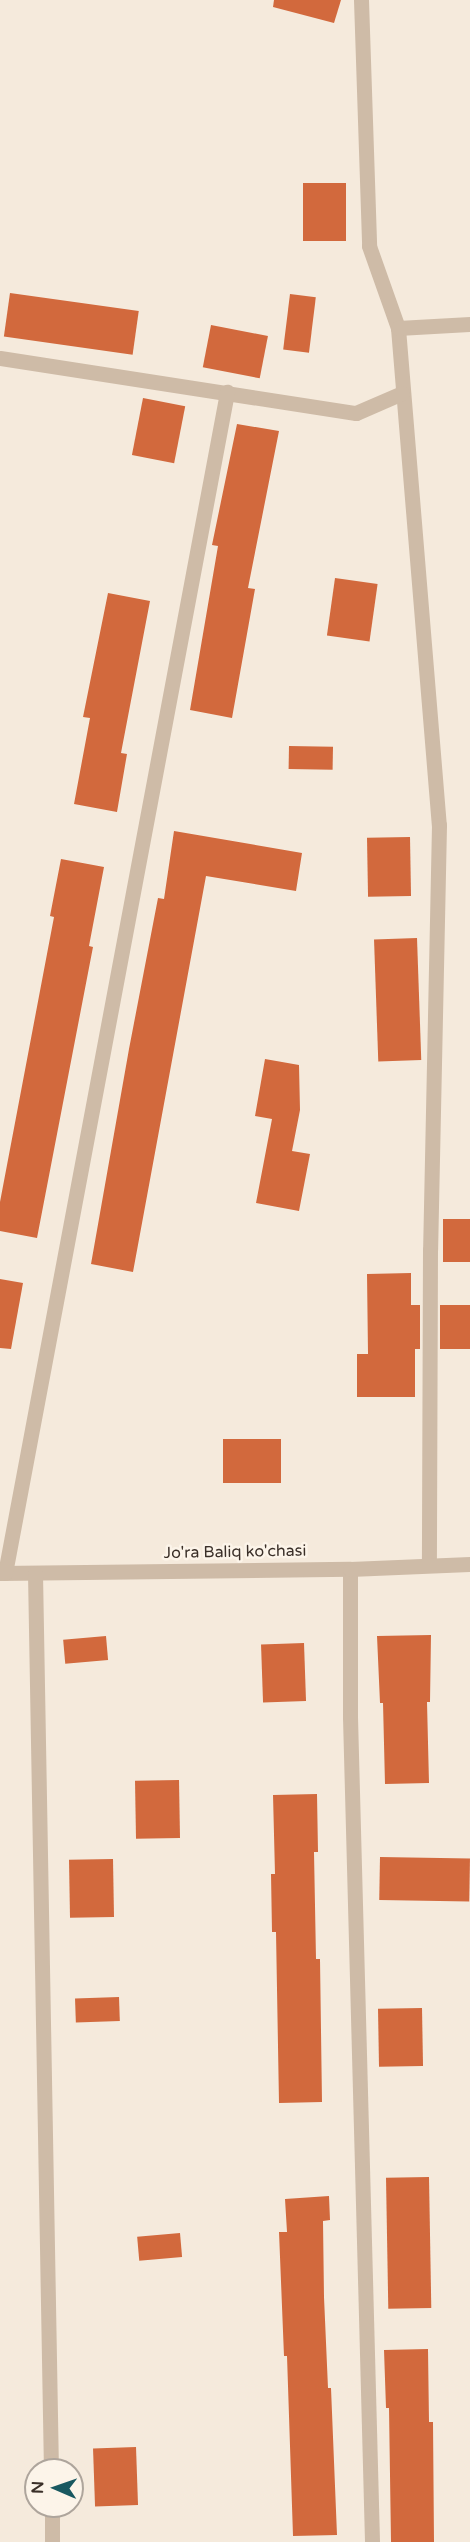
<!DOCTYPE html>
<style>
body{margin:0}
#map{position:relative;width:470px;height:2542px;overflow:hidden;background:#f5eadc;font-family:"Varela Round",sans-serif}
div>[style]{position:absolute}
.building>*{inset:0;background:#d2693d;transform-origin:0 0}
.minor>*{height:15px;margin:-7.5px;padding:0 7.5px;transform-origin:7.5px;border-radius:7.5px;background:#cebba7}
span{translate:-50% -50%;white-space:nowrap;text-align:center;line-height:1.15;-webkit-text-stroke:5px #fcf4e9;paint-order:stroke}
.street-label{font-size:16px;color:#3a2f28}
.north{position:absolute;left:24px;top:2458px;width:60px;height:60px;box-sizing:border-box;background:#fcf4e9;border:2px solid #aea59c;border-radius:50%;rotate:272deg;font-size:16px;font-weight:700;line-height:24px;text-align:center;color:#3a2f28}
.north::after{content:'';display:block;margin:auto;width:21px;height:27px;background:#195860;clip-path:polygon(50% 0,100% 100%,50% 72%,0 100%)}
</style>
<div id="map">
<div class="building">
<div style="clip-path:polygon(274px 0,341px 0,334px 23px,273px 7px)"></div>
<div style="left:303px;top:183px;width:43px;height:58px"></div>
<div style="left:10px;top:293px;width:130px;height:44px;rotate:8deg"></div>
<div style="left:290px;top:294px;width:26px;height:56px;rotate:7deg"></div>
<div style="left:211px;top:325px;width:58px;height:43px;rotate:11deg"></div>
<div style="left:143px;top:398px;width:43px;height:58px;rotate:11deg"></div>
<div style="clip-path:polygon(237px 424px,279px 431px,248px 588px,255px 589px,232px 718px,190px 710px,218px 546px,212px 545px)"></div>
<div style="left:335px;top:578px;width:43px;height:58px;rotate:8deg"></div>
<div style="clip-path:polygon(108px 593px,150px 601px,121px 753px,127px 754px,117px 812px,74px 804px,90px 718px,83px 717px)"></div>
<div style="left:289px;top:746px;width:44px;height:23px;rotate:1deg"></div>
<div style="clip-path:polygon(174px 831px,302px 853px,296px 891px,206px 876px,133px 1272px,91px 1264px,129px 1049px,158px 898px,164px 899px)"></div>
<div style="left:410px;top:837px;width:59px;height:43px;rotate:89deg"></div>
<div style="clip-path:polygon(61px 859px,104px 867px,89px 946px,93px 947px,37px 1238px,0 1231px,0 1202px,54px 917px,50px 916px)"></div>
<div style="left:417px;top:938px;width:122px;height:43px;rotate:88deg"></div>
<div style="clip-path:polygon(265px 1059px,299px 1065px,300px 1110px,292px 1151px,310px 1154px,299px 1211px,256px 1203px,272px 1119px,255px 1116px)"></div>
<div style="left:443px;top:1219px;width:27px;height:43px"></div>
<div style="clip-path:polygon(411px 1273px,411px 1305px,420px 1305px,420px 1349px,415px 1349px,415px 1397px,357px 1397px,357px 1354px,368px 1354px,367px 1274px)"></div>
<div style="clip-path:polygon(0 1279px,23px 1283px,11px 1349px,0 1348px)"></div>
<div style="left:440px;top:1305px;width:30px;height:44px"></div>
<div style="left:223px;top:1439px;width:58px;height:44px"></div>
<div style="clip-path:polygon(431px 1635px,430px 1702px,427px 1702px,429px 1783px,385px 1784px,383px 1703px,380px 1703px,377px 1636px)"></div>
<div style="left:106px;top:1636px;width:24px;height:43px;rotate:85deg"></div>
<div style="left:304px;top:1643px;width:58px;height:43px;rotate:88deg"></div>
<div style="left:179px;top:1780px;width:58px;height:44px;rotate:89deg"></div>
<div style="clip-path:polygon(317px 1794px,318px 1852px,314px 1852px,316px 1959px,320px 1959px,322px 2102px,279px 2103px,276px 1932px,272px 1932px,271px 1874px,275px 1874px,273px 1795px)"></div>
<div style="left:380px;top:1857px;width:90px;height:43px;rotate:1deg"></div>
<div style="left:113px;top:1859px;width:58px;height:44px;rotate:89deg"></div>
<div style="left:119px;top:1997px;width:24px;height:44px;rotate:88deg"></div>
<div style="left:422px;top:2008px;width:58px;height:44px;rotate:89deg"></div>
<div style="left:429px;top:2177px;width:131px;height:43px;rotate:89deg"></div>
<div style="clip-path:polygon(329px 2196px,330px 2220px,323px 2221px,324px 2297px,328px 2388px,331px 2388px,337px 2535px,293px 2536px,287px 2356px,284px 2356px,279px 2232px,287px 2232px,285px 2199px)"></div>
<div style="left:180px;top:2233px;width:24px;height:43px;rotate:85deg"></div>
<div style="clip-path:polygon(428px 2349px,429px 2422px,433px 2422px,434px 2542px,391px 2542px,389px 2408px,386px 2408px,384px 2350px)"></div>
<div style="left:136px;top:2447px;width:58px;height:43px;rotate:88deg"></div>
</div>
<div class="minor">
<div style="left:361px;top:0;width:246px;rotate:88.1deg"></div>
<div style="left:369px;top:246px;width:87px;rotate:70.5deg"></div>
<div style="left:398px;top:328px;width:499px;rotate:85.3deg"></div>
<div style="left:439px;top:825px;width:425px;rotate:91.2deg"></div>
<div style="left:430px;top:1250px;width:315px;rotate:90.2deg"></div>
<div style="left:398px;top:328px;width:72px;rotate:-3.2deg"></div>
<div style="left:0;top:358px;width:360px;rotate:8.8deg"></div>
<div style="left:356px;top:413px;width:50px;rotate:-23.5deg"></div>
<div style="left:350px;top:1569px;width:148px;rotate:90deg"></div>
<div style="left:350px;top:1717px;width:825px;rotate:88.47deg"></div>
<div style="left:0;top:1573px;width:350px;rotate:-0.7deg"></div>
<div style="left:350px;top:1569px;width:120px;rotate:-2.4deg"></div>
<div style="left:5px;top:1573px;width:1202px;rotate:-79.35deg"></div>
<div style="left:35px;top:1573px;width:897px;rotate:88.98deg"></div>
<div style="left:52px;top:2506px;width:36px;rotate:90deg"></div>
</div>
<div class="street-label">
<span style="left:235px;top:1552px;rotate:-1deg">Jo'ra Baliq ko'chasi</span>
</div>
<div class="north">N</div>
</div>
